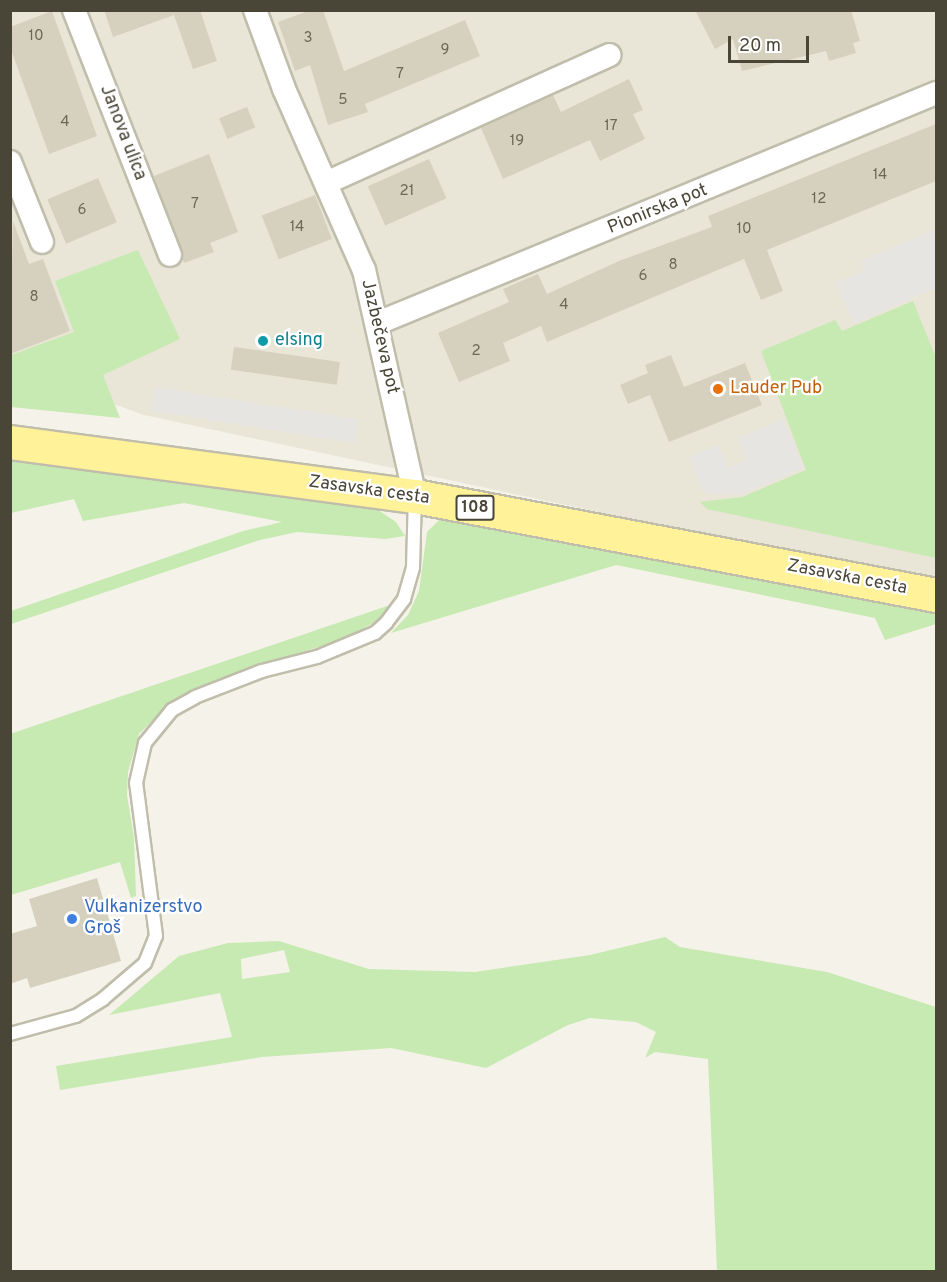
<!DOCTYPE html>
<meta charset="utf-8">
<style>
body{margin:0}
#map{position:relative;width:947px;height:1282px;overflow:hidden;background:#f5f3e9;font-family:Overpass,sans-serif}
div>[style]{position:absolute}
.residential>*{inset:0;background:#e9e6d7}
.green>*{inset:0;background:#c7e9b2}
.parking>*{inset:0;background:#e6e5e1;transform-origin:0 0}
.building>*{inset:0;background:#d6d1be;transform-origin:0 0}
.roads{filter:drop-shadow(2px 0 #c0bdab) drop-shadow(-2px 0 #c0bdab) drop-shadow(0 2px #c0bdab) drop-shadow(0 -2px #c0bdab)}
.lane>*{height:12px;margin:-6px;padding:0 6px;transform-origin:6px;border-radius:6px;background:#fff}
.street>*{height:22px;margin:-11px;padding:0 11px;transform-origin:11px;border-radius:11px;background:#fff}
.primary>*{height:33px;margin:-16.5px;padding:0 16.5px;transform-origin:16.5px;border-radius:16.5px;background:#fff298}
.dots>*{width:16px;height:16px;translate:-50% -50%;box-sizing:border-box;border:3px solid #fff;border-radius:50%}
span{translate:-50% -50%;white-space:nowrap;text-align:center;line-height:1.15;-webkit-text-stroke:4.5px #fff;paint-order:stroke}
.number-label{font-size:15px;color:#6c6859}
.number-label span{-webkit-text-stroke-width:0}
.shield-label span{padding:2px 4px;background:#fff;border:2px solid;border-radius:4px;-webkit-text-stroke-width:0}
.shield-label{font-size:16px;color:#494537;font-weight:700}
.street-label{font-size:18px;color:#494537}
.culture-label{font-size:18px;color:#0d838f}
.left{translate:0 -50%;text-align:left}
.food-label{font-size:18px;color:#c56008}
.shop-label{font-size:18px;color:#366cbe}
.frame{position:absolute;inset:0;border:12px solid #494537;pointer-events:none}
.scale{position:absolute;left:728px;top:36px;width:81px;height:27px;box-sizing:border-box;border:3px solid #494537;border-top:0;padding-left:8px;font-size:18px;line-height:21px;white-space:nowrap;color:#494537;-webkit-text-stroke:4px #fff;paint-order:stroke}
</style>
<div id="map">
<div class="residential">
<div style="clip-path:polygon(10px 11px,936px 11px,936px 584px,144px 415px,11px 367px)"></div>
</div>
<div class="green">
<div style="clip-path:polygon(138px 250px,180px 339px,103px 375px,120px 418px,11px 407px,11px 355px,74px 332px,55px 281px)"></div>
<div style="clip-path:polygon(913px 301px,936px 358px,936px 558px,707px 509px,700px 502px,742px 497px,806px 470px,761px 351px,835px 320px,842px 331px)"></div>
<div style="clip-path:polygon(11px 456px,344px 502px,378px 510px,396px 522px,405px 536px,385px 539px,297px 532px,260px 540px,11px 624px,11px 611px,243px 531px,282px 522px,184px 503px,83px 521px,74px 499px,11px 513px)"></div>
<div style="clip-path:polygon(458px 518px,936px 609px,936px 624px,885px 640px,875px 618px,616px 565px,391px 633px,408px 615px,419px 591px,427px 532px,440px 519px)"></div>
<div style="clip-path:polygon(393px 604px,378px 620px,347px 638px,255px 667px,189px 693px,157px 716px,139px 734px,128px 772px,127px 795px,134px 838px,136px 896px,131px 898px,120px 862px,11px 895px,10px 734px)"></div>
<div style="clip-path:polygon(evenodd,665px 937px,680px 947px,827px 972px,936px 1007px,936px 1271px,717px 1271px,708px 1059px,655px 1052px,645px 1058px,656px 1032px,636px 1022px,590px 1018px,568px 1025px,486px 1068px,391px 1048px,262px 1057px,60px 1090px,56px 1066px,232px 1037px,220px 993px,109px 1015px,179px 956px,228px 943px,279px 941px,369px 969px,475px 972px,590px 955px,665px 937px,284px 950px,290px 972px,242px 979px,241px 959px,284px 950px)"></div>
</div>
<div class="parking">
<div style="clip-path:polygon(936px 229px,936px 288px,854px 324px,836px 283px,864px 271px,861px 261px)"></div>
<div style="left:155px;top:387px;width:206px;height:24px;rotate:9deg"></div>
<div style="clip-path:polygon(783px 419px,804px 468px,739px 495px,704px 493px,689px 457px,718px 445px,728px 468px,746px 460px,738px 438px)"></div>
</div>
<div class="building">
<div style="clip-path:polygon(104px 10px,200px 10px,217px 61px,193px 69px,174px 15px,113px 37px)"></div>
<div style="clip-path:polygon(311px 10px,323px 10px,344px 71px,465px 20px,480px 56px,365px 104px,368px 112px,328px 125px,310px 65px,295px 71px,278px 22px)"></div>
<div style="clip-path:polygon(695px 10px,851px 10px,860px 41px,853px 43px,856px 53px,829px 61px,826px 51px,742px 71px,733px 39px,715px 49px)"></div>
<div style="clip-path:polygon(52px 11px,97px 136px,49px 154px,10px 47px,10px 27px)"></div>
<div style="clip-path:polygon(629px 79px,643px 110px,633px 114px,645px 139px,600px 161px,590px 140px,503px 179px,481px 128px,553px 95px,561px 112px)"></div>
<div style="left:247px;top:107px;width:22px;height:30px;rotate:68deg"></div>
<div style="clip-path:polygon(936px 124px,936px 181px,767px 250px,783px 291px,761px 300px,744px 259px,547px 342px,541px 326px,503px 343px,510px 361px,459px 382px,438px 333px,509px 302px,503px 289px,538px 274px,547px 294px,619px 261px,712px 227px,708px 216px)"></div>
<div style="clip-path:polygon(209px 154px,238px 232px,210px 243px,214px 252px,184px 263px,154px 176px)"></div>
<div style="left:429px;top:159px;width:43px;height:67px;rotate:66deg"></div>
<div style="left:98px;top:178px;width:48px;height:55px;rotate:67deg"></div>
<div style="left:315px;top:195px;width:47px;height:57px;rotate:69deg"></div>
<div style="clip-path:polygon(13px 221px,29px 264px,43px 259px,70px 331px,10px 354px)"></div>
<div style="left:234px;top:347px;width:107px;height:23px;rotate:8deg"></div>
<div style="clip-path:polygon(671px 355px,684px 387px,745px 363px,762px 405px,669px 442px,650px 395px,628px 404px,620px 385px,648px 373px,645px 365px)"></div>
<div style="clip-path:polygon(97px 878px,121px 961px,30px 988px,27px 978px,10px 984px,10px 934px,37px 926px,29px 899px)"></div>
</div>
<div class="roads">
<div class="lane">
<div style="left:10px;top:1034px;width:68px;rotate:-15.3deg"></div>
<div style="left:76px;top:1016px;width:32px;rotate:-32deg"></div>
<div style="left:103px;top:999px;width:55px;rotate:-40.6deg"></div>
<div style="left:145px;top:963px;width:29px;rotate:-68deg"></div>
<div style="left:156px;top:936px;width:154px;rotate:-97.4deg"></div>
<div style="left:136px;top:783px;width:41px;rotate:-77.3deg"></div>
<div style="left:145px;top:743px;width:43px;rotate:-50.7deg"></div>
<div style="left:172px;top:710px;width:26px;rotate:-29deg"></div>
<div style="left:195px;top:697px;width:72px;rotate:-21.2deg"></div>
<div style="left:262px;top:671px;width:57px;rotate:-14.3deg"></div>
<div style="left:317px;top:657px;width:63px;rotate:-22.5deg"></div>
<div style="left:375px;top:633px;width:15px;rotate:-42deg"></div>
<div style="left:386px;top:623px;width:30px;rotate:-53deg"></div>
<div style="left:404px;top:599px;width:33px;rotate:-74deg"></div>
<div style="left:413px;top:567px;width:70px;rotate:-88.4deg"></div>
</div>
<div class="street">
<div style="left:74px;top:10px;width:263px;rotate:68.6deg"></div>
<div style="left:255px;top:10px;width:84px;rotate:69.8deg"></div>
<div style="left:284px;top:89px;width:198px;rotate:66.2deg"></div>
<div style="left:364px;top:270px;width:232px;rotate:77.3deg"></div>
<div style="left:10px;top:162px;width:86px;rotate:68.2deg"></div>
<div style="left:326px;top:183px;width:311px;rotate:-24.3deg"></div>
<div style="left:378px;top:323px;width:604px;rotate:-22.4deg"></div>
</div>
<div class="primary">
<div style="left:10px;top:442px;width:409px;rotate:7.6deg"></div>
<div style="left:415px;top:496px;width:530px;rotate:10.76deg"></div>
</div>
</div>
<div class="dots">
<div style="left:263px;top:341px;background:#0f9aa8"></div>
<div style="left:718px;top:389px;background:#e8710a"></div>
<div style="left:72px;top:919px;background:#3f7fe0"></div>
</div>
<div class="number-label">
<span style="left:36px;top:37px">10</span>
<span style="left:308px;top:39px">3</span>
<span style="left:445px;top:51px">9</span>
<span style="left:400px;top:75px">7</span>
<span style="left:343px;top:101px">5</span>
<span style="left:65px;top:123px">4</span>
<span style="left:611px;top:127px">17</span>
<span style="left:517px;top:142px">19</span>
<span style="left:880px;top:176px">14</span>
<span style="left:407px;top:192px">21</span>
<span style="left:819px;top:200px">12</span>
<span style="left:195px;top:205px">7</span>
<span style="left:82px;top:211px">6</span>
<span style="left:297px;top:228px">14</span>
<span style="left:744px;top:230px">10</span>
<span style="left:673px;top:266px">8</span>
<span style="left:643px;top:277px">6</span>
<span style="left:34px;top:298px">8</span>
<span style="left:564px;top:306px">4</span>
<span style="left:476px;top:352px">2</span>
</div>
<div class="shield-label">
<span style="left:475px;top:508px">108</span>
</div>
<div class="street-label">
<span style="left:122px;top:133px;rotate:69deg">Janova ulica</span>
<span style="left:658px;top:210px;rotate:-22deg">Pionirska pot</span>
<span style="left:379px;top:337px;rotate:77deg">Jazbečeva pot</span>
<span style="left:369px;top:491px;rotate:8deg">Zasavska cesta</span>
<span style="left:847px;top:578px;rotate:11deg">Zasavska cesta</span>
</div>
<div class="culture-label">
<span class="left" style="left:275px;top:341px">elsing</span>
</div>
<div class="food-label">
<span class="left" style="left:730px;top:389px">Lauder Pub</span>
</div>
<div class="shop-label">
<span class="left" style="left:84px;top:919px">Vulkanizerstvo<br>Groš</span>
</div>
<div class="frame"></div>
<div class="scale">20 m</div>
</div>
